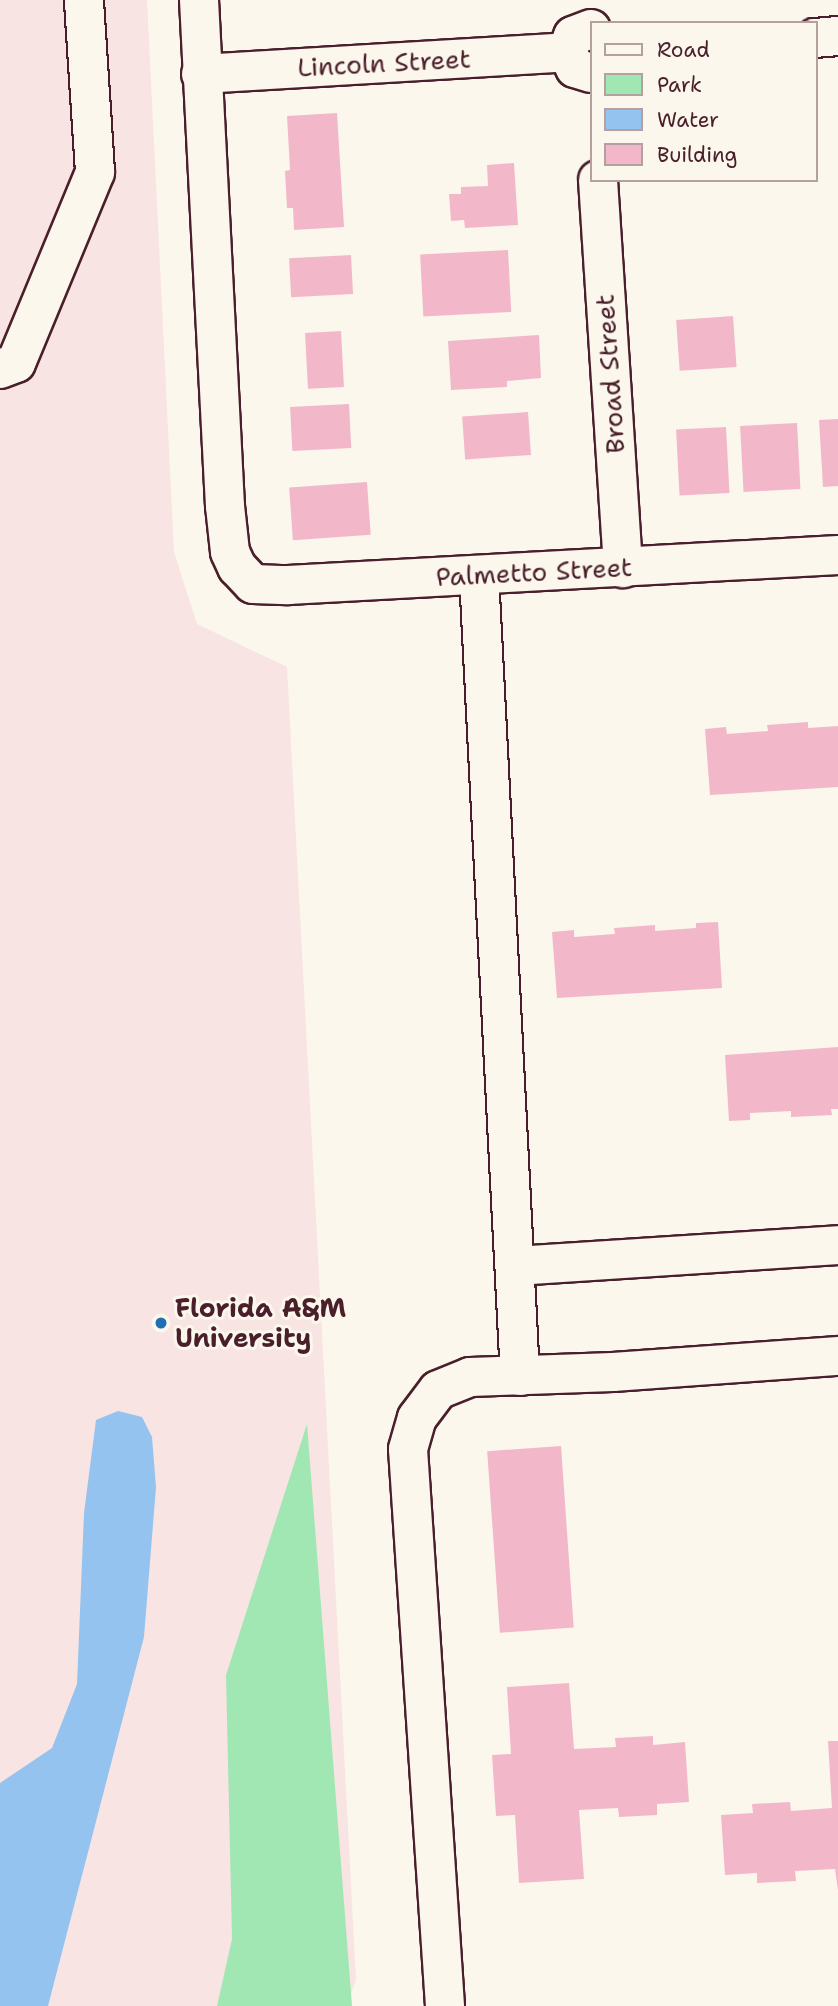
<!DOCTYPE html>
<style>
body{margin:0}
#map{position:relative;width:838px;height:2006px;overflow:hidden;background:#fbf7ec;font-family:"Shantell Sans",sans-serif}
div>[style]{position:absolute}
.built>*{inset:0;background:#f8e4e2}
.green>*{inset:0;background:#a0e7b4}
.water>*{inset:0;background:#95c3f0}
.building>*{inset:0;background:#f2b8ca;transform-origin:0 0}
.roads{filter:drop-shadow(2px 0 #4a1f2b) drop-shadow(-2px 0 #4a1f2b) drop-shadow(0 2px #4a1f2b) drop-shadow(0 -2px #4a1f2b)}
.minor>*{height:38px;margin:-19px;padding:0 19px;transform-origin:19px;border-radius:19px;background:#fbf7ec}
.dots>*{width:19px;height:19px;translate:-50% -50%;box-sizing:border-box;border:4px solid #fbf7ec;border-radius:50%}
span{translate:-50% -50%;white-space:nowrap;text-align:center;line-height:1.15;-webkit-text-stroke:6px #fbf7ec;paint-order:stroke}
.street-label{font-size:26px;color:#4a1f2b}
.poi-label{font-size:26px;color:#4a1f2b;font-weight:700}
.left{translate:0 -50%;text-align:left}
.legend{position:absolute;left:590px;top:21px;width:228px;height:161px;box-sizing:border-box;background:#fbf7ec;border:2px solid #b4a19f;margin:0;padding:9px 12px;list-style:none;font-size:21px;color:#4a1f2b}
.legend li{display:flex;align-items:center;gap:14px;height:35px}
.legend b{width:35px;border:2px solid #b4a19f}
</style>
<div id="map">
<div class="built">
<div style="clip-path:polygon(0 0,147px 0,174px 552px,197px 624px,287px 667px,356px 1980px,346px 2006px,0 2006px)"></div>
</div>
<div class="green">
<div style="clip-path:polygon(307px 1424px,352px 2006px,217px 2006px,232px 1939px,226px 1675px)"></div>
</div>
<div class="water">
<div style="clip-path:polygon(118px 1411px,142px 1417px,152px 1437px,156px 1487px,144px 1637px,48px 2006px,0 2006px,0 1783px,52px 1748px,77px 1684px,84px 1513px,96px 1420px)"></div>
</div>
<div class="building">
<div style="clip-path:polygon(337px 113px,344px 227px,294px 230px,293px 208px,287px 208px,285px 171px,290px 170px,287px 116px)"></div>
<div style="clip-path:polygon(514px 163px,518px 225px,465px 228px,464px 220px,451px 221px,449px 194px,461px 194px,461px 187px,488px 186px,487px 165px)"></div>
<div style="left:508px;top:250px;width:62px;height:88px;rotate:87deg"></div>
<div style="left:351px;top:255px;width:39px;height:62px;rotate:87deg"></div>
<div style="left:733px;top:316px;width:51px;height:57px;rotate:86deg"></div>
<div style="left:341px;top:331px;width:56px;height:36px;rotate:87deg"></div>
<div style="clip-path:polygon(539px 335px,541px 378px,507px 381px,507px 387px,451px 390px,448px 341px)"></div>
<div style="left:349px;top:404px;width:44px;height:59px;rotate:87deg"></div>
<div style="left:528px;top:412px;width:43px;height:66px;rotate:86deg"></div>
<div style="clip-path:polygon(838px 419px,838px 486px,823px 487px,819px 420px)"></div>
<div style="left:797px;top:423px;width:66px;height:57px;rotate:87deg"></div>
<div style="left:726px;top:427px;width:66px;height:50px;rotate:87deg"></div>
<div style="left:367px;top:482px;width:53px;height:78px;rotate:86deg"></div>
<div style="clip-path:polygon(808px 722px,808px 728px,838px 726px,838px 787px,710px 795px,705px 729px,726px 727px,727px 734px,768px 731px,767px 725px)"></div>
<div style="clip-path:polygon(718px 922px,722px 988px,557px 998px,552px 932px,574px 930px,574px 937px,615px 934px,614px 928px,655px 925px,655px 931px,696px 928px,696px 923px)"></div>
<div style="clip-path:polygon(838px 1047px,838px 1109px,831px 1109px,832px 1115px,791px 1117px,791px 1111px,750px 1113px,750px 1120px,729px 1121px,725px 1055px)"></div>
<div style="left:561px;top:1446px;width:182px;height:74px;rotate:86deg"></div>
<div style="clip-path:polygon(569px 1683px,574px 1749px,616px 1747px,615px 1738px,653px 1736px,653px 1745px,685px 1742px,689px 1802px,657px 1804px,657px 1815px,619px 1817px,618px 1808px,579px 1810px,584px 1879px,519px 1883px,515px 1815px,496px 1816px,492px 1755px,511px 1754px,507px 1687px)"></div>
<div style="clip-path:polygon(828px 1741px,838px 1741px,838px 1890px,835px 1869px,795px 1871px,796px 1881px,757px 1883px,757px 1873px,725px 1875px,721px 1815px,753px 1813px,752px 1804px,790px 1802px,791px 1811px,832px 1808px)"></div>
</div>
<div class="roads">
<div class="minor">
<div style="left:199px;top:0;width:507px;rotate:87.06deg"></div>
<div style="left:225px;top:506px;width:46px;rotate:83.8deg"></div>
<div style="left:230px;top:552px;width:17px;rotate:65deg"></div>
<div style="left:237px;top:567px;width:23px;rotate:47deg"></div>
<div style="left:253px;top:584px;width:35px;rotate:2deg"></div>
<div style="left:288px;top:585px;width:551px;rotate:-3.12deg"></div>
<div style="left:591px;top:29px;width:19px;rotate:159deg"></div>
<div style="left:573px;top:36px;width:17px;rotate:111deg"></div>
<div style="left:567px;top:52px;width:18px;rotate:63deg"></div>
<div style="left:575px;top:68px;width:17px;rotate:17deg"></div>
<div style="left:815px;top:38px;width:23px;rotate:-5deg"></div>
<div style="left:201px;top:74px;width:367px;rotate:-3.4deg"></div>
<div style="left:598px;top:180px;width:389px;rotate:86.3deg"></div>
<div style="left:0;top:369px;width:17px;rotate:-21deg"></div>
<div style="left:16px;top:363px;width:207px;rotate:-67.5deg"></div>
<div style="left:95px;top:172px;width:172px;rotate:-93.7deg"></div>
<div style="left:479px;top:575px;width:802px;rotate:87.07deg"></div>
<div style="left:515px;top:1266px;width:324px;rotate:-3.7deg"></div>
<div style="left:445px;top:2006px;width:558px;rotate:-93.8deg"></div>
<div style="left:408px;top:1449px;width:32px;rotate:-74deg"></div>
<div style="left:417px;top:1418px;width:35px;rotate:-53deg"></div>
<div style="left:438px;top:1390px;width:35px;rotate:-22deg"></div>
<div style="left:470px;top:1377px;width:143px;rotate:-2deg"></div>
<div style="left:613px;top:1372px;width:226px;rotate:-4.1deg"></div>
</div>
</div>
<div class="dots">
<div style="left:161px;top:1323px;background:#1f6fb2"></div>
</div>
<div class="street-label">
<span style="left:384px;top:63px;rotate:-3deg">Lincoln Street</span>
<span style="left:610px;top:374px;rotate:-94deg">Broad Street</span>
<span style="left:534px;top:572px;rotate:-3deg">Palmetto Street</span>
</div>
<div class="poi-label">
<span class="left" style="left:175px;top:1323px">Florida A&amp;M<br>University</span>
</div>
<ul class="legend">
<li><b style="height:9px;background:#fbf7ec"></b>Road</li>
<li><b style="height:19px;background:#a0e7b4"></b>Park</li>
<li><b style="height:19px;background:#95c3f0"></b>Water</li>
<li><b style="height:19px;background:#f2b8ca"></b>Building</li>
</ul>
</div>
